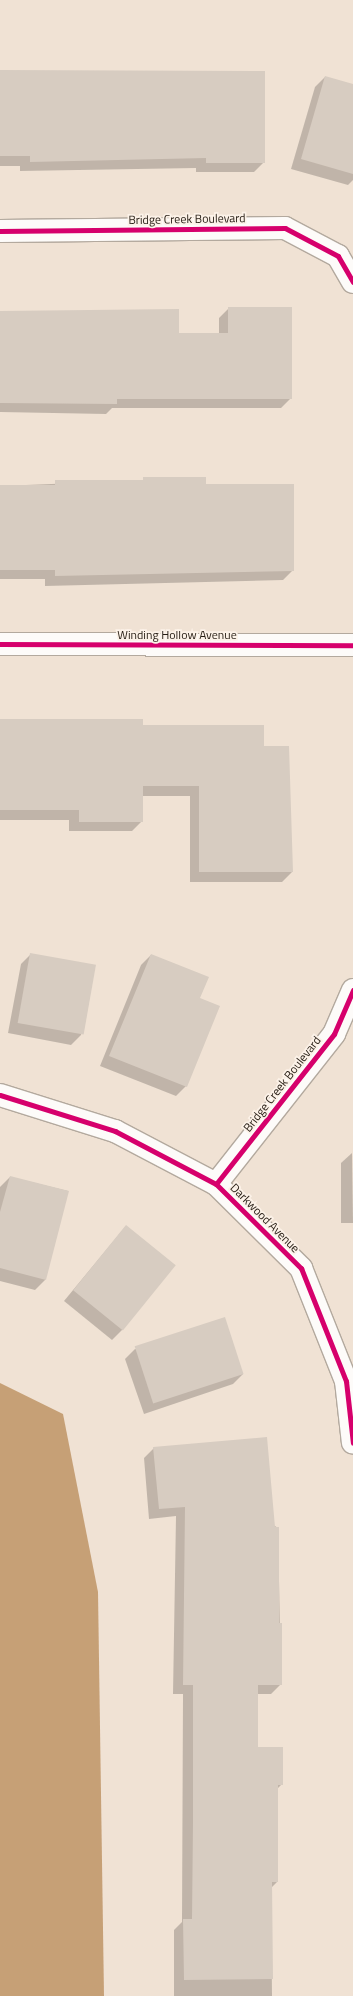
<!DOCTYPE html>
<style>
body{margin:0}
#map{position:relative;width:353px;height:1996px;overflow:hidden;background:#f0e2d4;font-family:"Titillium Web",sans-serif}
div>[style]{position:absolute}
.water>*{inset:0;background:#c6a076}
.shadow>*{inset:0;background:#0003}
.building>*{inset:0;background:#d7ccc1;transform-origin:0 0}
.roads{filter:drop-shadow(1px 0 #b3a99e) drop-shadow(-1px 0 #b3a99e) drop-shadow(0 1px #b3a99e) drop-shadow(0 -1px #b3a99e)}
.street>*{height:22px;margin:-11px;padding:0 11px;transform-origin:11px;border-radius:11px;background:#fdfbf9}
.cycleway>*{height:5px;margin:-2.5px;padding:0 2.5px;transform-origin:2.5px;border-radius:2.5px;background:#d6006c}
span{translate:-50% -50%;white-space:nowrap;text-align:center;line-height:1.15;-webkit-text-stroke:3.5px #fcf2e8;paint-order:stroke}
.street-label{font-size:12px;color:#261d14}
</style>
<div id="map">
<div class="water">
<div style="clip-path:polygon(0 1383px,63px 1414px,98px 1592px,104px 1996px,0 1996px)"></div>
</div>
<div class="shadow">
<div style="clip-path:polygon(0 73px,264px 162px,254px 172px,196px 172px,196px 168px,20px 171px,20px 166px,0 166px)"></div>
<div style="clip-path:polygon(325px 77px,353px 85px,353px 180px,348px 185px,291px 169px,315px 87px)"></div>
<div style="clip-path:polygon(229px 308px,291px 398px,281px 408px,112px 408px,106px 414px,0 412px,0 312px,178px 334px,219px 334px,219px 318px)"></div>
<div style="clip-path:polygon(205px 478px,205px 485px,293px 570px,283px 580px,45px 586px,45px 579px,0 579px,0 486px)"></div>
<div style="clip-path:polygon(0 720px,142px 726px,263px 747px,292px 872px,282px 882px,190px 882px,190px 796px,142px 796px,142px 821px,132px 831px,69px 831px,69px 820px,0 820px)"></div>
<div style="clip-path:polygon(31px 954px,94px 966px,81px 1035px,71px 1045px,8px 1033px,21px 964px)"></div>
<div style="clip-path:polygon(151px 955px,199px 999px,186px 1086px,176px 1096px,100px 1066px,141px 965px)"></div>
<div style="clip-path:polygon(352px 1153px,353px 1223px,341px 1223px,341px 1163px)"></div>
<div style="clip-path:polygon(10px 1177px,68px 1191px,45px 1280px,35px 1290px,0 1281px,0 1187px)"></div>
<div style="clip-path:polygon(126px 1226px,122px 1330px,112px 1340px,64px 1301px)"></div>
<div style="clip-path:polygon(135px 1349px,243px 1374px,233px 1384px,144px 1414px,125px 1359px)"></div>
<div style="clip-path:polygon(154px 1448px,278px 1528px,281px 1684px,271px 1694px,257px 1694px,257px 1748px,282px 1784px,277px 1789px,277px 1882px,271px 1888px,272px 1996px,174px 1996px,174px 1930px,182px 1922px,183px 1694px,173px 1694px,176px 1516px,149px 1519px,144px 1458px)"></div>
</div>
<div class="building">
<div style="clip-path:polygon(0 70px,265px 71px,265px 163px,206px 163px,206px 158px,30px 162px,30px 156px,0 156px)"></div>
<div style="clip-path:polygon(325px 76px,353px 84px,353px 174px,301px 159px)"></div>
<div style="clip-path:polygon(228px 307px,292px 307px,292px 399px,117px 399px,117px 404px,0 403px,0 311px,179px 309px,179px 333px,228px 333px)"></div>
<div style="clip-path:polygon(143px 477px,206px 477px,206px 484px,294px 484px,294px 571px,55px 576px,55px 570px,0 570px,0 485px,55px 485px,55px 480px,143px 480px)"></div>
<div style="clip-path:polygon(0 719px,143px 719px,143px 725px,264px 725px,264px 746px,289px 746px,293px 872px,199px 872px,199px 786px,143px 786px,143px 822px,79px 822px,79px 810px,0 810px)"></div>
<div style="left:30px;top:953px;width:67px;height:71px;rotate:10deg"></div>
<div style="clip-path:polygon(151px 954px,209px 977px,200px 998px,220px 1006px,187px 1087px,109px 1056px)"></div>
<div style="clip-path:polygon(10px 1176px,69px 1191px,46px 1280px,0 1268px,0 1212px)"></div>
<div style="left:126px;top:1225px;width:64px;height:84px;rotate:39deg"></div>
<div style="left:225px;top:1317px;width:60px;height:95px;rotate:72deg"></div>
<div style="clip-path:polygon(267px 1437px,275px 1527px,279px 1527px,279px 1623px,282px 1623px,282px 1685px,258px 1685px,258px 1747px,283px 1747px,283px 1785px,278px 1785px,278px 1882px,272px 1882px,273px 1979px,184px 1980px,183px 1919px,192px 1919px,193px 1821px,193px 1685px,183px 1685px,185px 1507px,159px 1509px,153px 1447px)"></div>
</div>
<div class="roads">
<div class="street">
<div style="left:0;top:231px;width:285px;rotate:-0.6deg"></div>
<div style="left:285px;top:228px;width:60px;rotate:27.8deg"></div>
<div style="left:338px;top:256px;width:30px;rotate:60deg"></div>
<div style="left:0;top:644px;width:353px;rotate:0.2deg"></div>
<div style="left:0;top:1095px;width:121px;rotate:17.4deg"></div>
<div style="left:115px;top:1131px;width:114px;rotate:27.7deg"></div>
<div style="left:216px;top:1184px;width:120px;rotate:44.7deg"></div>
<div style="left:301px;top:1268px;width:122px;rotate:68.3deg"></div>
<div style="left:346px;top:1381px;width:62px;rotate:83.6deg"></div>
<div style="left:216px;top:1184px;width:191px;rotate:-51.8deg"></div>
<div style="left:334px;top:1034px;width:48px;rotate:-66.6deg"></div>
</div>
</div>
<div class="cycleway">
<div style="left:0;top:231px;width:285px;rotate:-0.6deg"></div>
<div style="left:285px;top:228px;width:60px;rotate:27.8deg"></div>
<div style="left:338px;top:256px;width:30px;rotate:60deg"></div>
<div style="left:0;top:644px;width:353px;rotate:0.2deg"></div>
<div style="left:0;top:1095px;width:121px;rotate:17.4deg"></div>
<div style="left:115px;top:1131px;width:114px;rotate:27.7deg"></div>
<div style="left:216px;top:1184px;width:120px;rotate:44.7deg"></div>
<div style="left:301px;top:1268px;width:122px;rotate:68.3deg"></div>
<div style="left:346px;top:1381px;width:62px;rotate:83.6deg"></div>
<div style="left:216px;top:1184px;width:191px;rotate:-51.8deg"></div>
<div style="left:334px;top:1034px;width:48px;rotate:-66.6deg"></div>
</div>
<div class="street-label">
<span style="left:187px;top:219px;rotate:-1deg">Bridge Creek Boulevard</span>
<span style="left:177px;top:635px">Winding Hollow Avenue</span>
<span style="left:282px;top:1084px;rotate:-52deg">Bridge Creek Boulevard</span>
<span style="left:265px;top:1218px;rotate:45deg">Darkwood Avenue</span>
</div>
</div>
